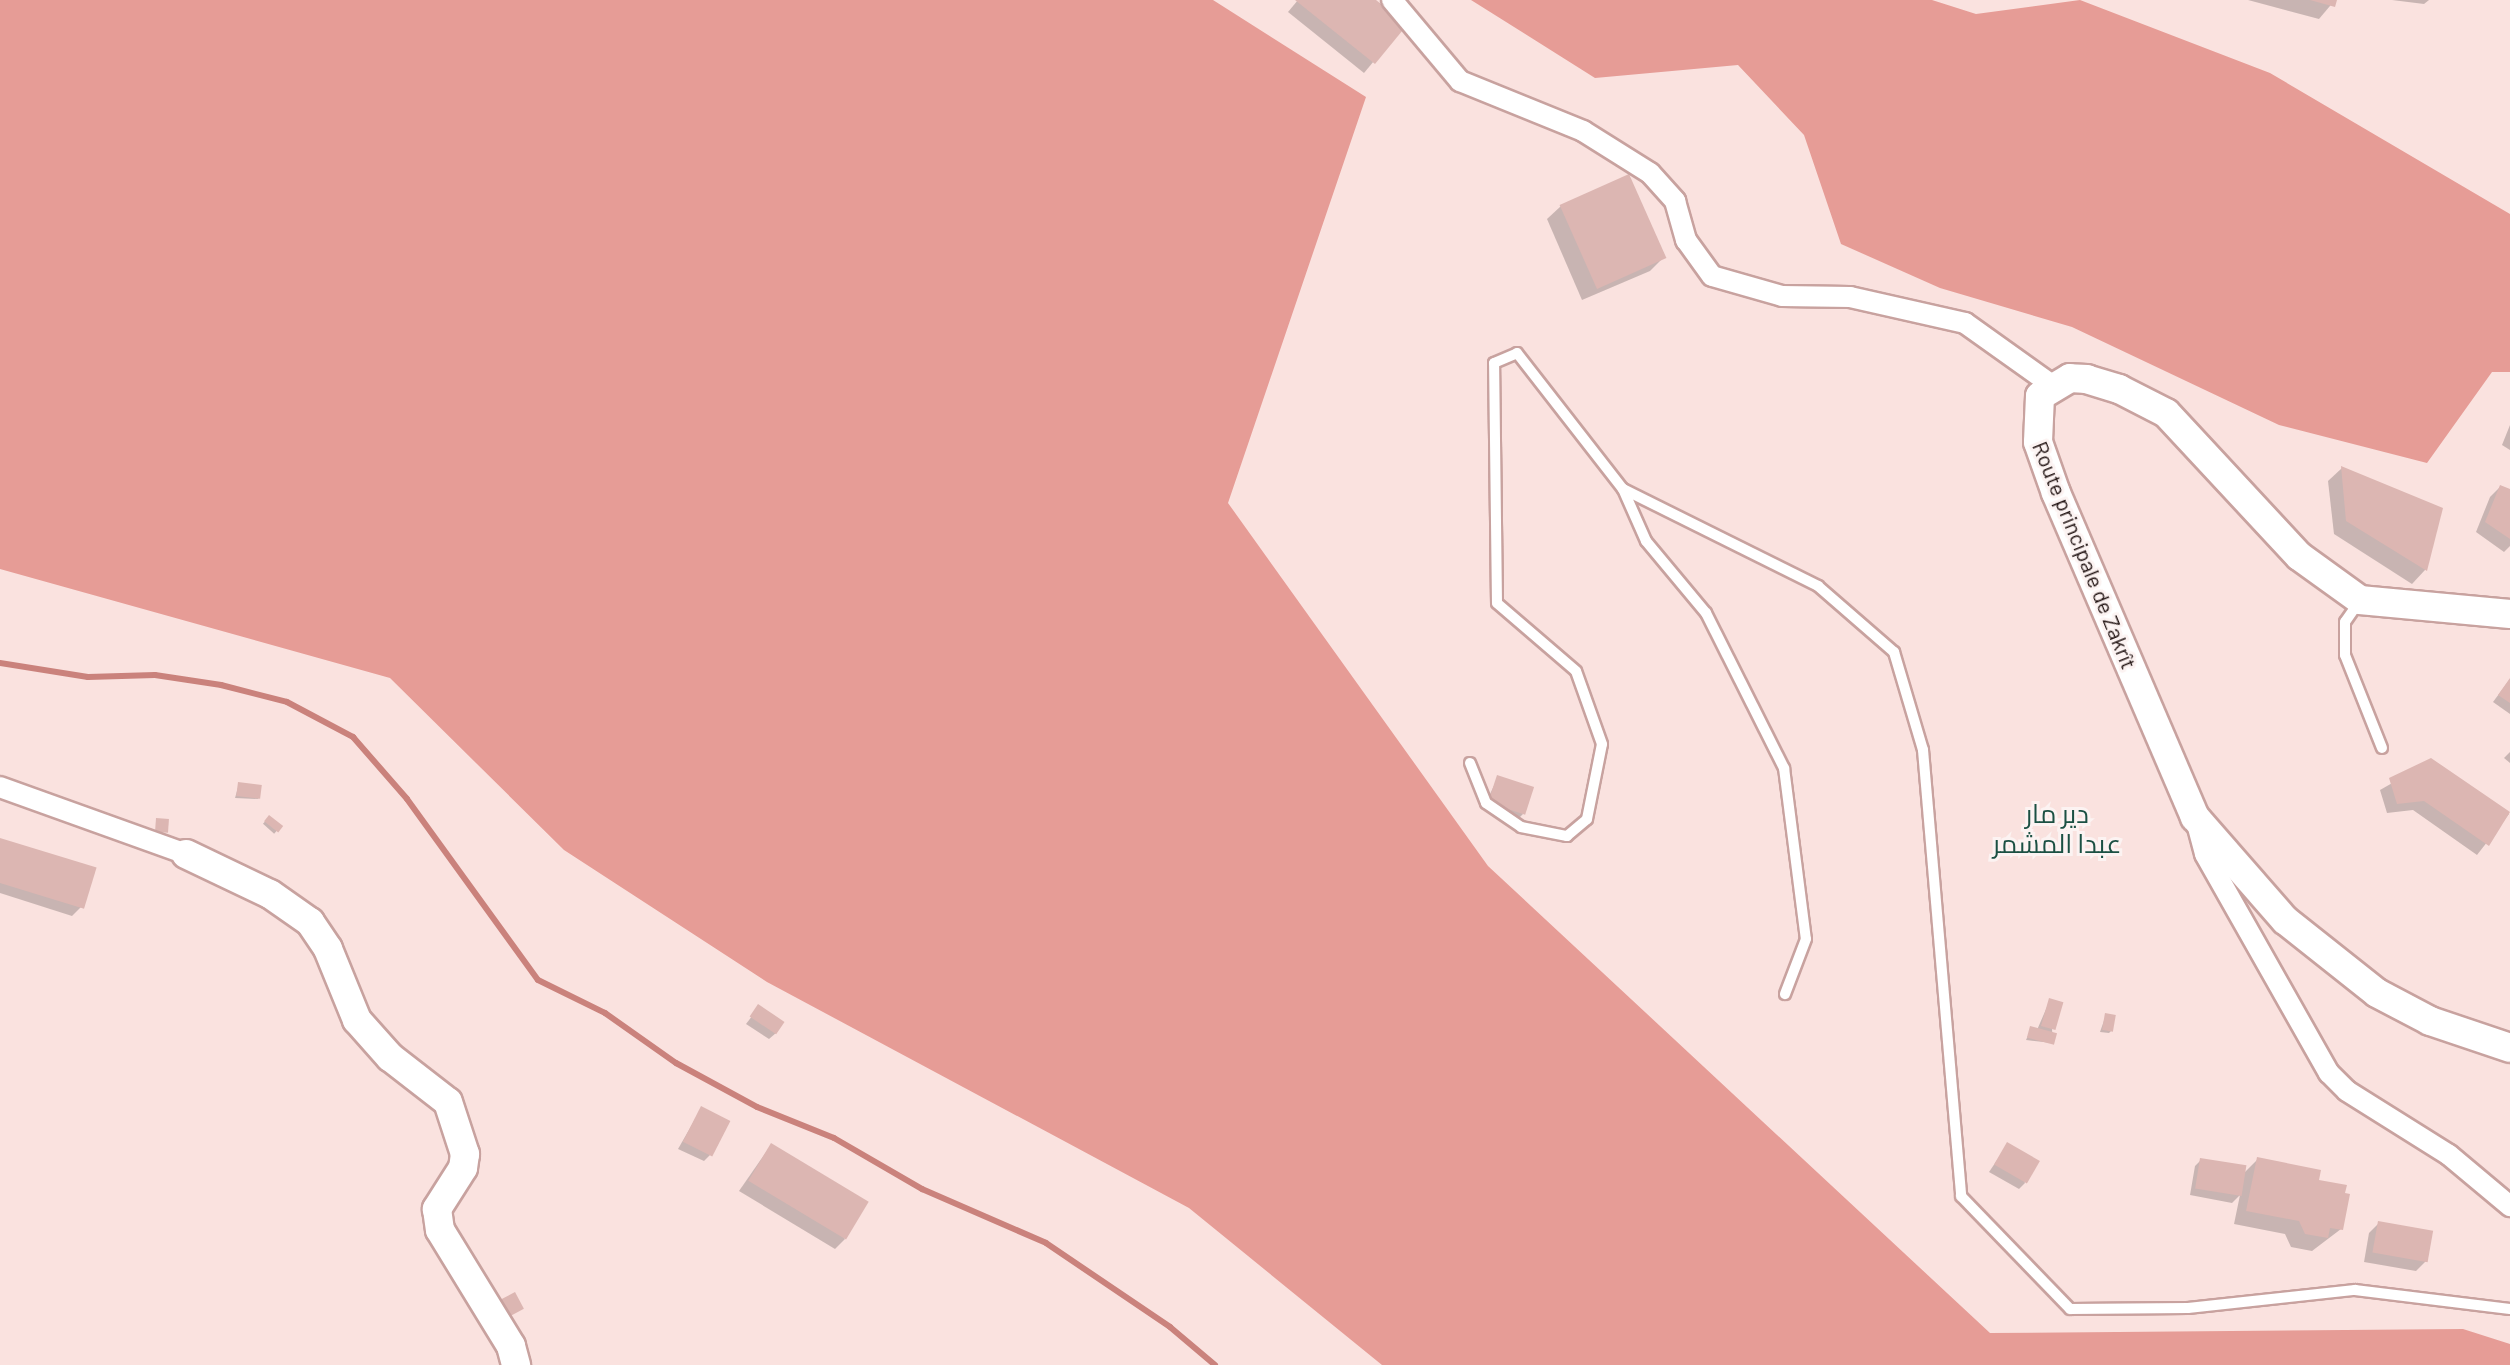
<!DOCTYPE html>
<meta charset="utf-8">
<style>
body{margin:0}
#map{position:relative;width:2510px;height:1365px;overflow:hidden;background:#fae2df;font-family:Barlow,Cairo,sans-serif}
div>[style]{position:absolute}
.forest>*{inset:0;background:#e69c96}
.shadow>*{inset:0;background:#0003;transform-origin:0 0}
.stream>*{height:6px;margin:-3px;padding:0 3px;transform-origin:3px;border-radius:3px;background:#ca827c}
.building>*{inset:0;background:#dcb6b2;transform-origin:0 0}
.roads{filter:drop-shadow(2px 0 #c8a29f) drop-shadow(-2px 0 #c8a29f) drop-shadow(0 2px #c8a29f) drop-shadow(0 -2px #c8a29f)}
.lane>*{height:10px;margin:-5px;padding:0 5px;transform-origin:5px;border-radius:5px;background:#fff}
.street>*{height:20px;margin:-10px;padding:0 10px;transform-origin:10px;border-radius:10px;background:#fff}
.secondary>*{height:28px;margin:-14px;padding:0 14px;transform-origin:14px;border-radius:14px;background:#fff}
span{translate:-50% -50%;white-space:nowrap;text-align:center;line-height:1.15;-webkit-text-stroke:6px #fcf3f2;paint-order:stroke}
.street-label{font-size:22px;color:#221413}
.quarter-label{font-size:26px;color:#1b5043}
</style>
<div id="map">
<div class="forest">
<div style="clip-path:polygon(0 0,1213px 0,1366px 97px,1228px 503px,1488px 866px,1990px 1333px,2463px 1329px,2510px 1344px,2510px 1365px,1382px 1365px,1189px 1208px,767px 982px,564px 850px,390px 678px,0 569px)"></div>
<div style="clip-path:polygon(1471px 0,1932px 0,1976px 14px,2080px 0,2270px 73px,2510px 214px,2510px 372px,2492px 372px,2427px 463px,2279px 425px,2072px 327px,1940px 288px,1841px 244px,1804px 135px,1738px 65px,1595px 78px)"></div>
</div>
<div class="shadow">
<div style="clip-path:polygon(1298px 0,1373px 0,1404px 25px,1364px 73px,1288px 12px)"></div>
<div style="clip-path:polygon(2248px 0,2335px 0,2319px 19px)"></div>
<div style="clip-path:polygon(2392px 0,2429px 0,2424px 4px)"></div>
<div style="clip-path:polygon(1561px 206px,1664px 257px,1650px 271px,1582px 300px,1547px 219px)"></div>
<div style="clip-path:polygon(2510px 425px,2510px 450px,2502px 445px)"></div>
<div style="clip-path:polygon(2342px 468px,2441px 509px,2425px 570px,2412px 584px,2334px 534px,2328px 481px)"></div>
<div style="clip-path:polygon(2500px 487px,2510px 492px,2510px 546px,2504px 552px,2476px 532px,2490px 497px)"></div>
<div style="clip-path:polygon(2510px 679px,2510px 714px,2493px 702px)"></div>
<div style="clip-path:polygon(2510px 752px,2510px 763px,2504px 758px)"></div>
<div style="clip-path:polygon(2431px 761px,2509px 814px,2477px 855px,2413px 810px,2387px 813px,2380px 790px)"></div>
<div style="clip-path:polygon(1498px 777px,1523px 814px,1517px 820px,1483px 809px)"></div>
<div style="clip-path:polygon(239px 784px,259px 799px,235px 798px)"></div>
<div style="left:269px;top:817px;width:15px;height:9px;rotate:42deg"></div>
<div style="clip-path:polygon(0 840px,82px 906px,72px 916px,0 893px)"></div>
<div style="clip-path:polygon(2050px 1000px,2053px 1043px,2026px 1040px,2031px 1029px,2037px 1030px)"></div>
<div style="clip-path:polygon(759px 1007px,776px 1033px,769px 1039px,746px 1024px)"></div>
<div style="clip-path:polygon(2106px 1015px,2111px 1031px,2109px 1033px,2100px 1032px)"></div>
<div style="clip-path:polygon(701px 1109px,710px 1155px,704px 1161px,678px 1149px)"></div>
<div style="clip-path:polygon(2008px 1144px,2025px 1183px,2019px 1189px,1989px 1172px)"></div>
<div style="clip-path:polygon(771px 1145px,845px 1239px,835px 1249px,739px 1191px)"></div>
<div style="clip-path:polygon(2258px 1159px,2317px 1182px,2341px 1229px,2312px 1251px,2291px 1247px,2285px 1234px,2234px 1224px,2240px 1195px,2232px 1203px,2190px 1195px,2195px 1166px,2201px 1160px,2242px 1175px)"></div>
<div style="clip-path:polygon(2379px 1223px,2426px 1261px,2416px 1271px,2364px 1262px,2369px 1233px)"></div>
</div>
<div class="stream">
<div style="left:0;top:663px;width:89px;rotate:9deg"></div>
<div style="left:88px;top:677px;width:67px;rotate:-1.7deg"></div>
<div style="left:155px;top:675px;width:67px;rotate:8.6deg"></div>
<div style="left:221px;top:685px;width:68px;rotate:14.4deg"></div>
<div style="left:287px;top:702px;width:75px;rotate:27.9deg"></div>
<div style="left:353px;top:737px;width:82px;rotate:48.9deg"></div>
<div style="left:407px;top:799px;width:223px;rotate:54.1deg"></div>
<div style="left:538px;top:980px;width:75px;rotate:26.2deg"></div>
<div style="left:605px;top:1013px;width:87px;rotate:35.2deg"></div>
<div style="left:676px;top:1063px;width:92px;rotate:28.5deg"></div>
<div style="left:757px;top:1107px;width:83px;rotate:21.9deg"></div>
<div style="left:834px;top:1138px;width:102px;rotate:30.1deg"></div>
<div style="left:922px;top:1189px;width:135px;rotate:23.5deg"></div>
<div style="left:1046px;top:1243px;width:150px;rotate:34.1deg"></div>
<div style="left:1170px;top:1327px;width:59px;rotate:40.2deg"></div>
</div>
<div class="building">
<div style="clip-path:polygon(1295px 0,1376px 0,1407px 25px,1375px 64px)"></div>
<div style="clip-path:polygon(2310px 0,2337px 0,2335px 7px)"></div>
<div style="left:1629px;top:174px;width:92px;height:76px;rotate:66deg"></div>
<div style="clip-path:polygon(2341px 466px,2443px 508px,2427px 571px,2346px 521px)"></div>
<div style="clip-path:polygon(2500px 485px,2510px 489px,2510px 539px,2485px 522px)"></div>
<div style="clip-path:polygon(2510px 678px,2510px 703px,2498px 695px)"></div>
<div style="clip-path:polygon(2431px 758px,2510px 812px,2489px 846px,2424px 801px,2397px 804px,2389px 778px)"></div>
<div style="left:1497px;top:775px;width:39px;height:29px;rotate:18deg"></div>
<div style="left:238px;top:782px;width:24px;height:14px;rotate:7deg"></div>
<div style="left:269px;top:815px;width:18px;height:8px;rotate:38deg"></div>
<div style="left:156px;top:818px;width:13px;height:14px;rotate:4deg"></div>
<div style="left:0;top:838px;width:101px;height:43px;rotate:17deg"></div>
<div style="left:2049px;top:998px;width:15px;height:29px;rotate:16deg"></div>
<div style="left:758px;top:1004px;width:32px;height:15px;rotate:34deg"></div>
<div style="left:2105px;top:1013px;width:11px;height:17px;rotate:10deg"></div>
<div style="left:2030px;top:1026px;width:28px;height:12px;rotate:15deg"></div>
<div style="left:701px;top:1106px;width:33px;height:40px;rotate:27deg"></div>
<div style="left:2007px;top:1142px;width:38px;height:26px;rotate:30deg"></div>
<div style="left:771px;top:1143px;width:114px;height:44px;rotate:31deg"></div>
<div style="clip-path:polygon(2257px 1157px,2321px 1170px,2319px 1180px,2347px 1185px,2345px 1193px,2350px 1194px,2343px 1230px,2330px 1228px,2328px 1238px,2305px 1234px,2299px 1221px,2246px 1211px)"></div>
<div style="left:2200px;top:1158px;width:47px;height:31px;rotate:9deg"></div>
<div style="left:2378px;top:1221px;width:56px;height:32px;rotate:10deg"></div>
<div style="left:515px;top:1292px;width:19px;height:21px;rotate:62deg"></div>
</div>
<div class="roads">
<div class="lane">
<div style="left:1623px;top:489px;width:57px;rotate:66.1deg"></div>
<div style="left:1646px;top:541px;width:94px;rotate:50.2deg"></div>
<div style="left:1706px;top:613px;width:174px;rotate:63.3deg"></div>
<div style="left:1784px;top:768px;width:172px;rotate:82.7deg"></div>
<div style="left:1806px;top:939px;width:59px;rotate:110.9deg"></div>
<div style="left:2359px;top:602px;width:24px;rotate:125deg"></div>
<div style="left:2345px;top:622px;width:33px;rotate:90deg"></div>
<div style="left:2345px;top:655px;width:100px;rotate:68.3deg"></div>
<div style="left:1470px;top:763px;width:43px;rotate:68.2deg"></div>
<div style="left:1486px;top:803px;width:42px;rotate:34.4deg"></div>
<div style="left:1521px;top:827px;width:47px;rotate:11.1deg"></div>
<div style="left:1567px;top:836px;width:26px;rotate:-40deg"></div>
<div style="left:1587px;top:819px;width:76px;rotate:-78.7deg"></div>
<div style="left:1602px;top:744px;width:77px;rotate:-109.6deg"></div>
<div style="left:1576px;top:671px;width:104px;rotate:-139.3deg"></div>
<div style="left:1497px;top:603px;width:240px;rotate:-90.7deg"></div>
<div style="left:1494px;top:363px;width:25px;rotate:-23deg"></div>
<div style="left:1517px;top:353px;width:172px;rotate:52.1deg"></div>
<div style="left:1623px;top:489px;width:218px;rotate:26.4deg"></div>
<div style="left:1818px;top:586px;width:101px;rotate:41deg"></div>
<div style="left:1894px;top:652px;width:102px;rotate:73.5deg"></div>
<div style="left:1923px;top:750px;width:448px;rotate:85.1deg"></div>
<div style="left:1961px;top:1196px;width:157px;rotate:46deg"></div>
<div style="left:2070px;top:1309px;width:118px;rotate:-0.5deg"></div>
<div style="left:2188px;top:1308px;width:168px;rotate:-6.2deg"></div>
<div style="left:2355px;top:1290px;width:156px;rotate:7deg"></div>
</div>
<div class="street">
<div style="left:1392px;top:0;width:106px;rotate:50deg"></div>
<div style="left:1460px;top:81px;width:133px;rotate:22.1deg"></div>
<div style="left:1583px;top:131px;width:79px;rotate:32.1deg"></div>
<div style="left:1650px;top:173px;width:38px;rotate:48deg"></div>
<div style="left:1675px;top:201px;width:41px;rotate:74.2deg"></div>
<div style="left:1686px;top:240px;width:44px;rotate:54.2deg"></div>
<div style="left:1712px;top:276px;width:73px;rotate:15.9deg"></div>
<div style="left:1782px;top:296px;width:68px;rotate:0.8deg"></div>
<div style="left:1850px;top:297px;width:118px;rotate:12.7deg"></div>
<div style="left:1965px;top:323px;width:107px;rotate:35.5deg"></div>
<div style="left:0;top:787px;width:198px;rotate:19.8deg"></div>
<div style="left:2196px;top:820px;width:35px;rotate:75deg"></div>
<div style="left:2205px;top:854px;width:252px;rotate:60.5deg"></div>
<div style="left:2329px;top:1073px;width:25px;rotate:45deg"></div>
<div style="left:2347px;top:1091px;width:120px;rotate:32.1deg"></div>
<div style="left:2449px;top:1155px;width:80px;rotate:39.9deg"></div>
</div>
<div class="secondary">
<div style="left:2510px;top:614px;width:151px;rotate:-174.7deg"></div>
<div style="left:2360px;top:600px;width:75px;rotate:-144.2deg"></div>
<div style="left:2299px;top:556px;width:195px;rotate:-132.9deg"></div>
<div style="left:2166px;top:413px;width:53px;rotate:-152.9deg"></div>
<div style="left:2119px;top:389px;width:34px;rotate:-163deg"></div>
<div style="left:2087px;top:379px;width:17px;rotate:-177deg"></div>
<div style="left:2070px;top:378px;width:35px;rotate:149deg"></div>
<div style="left:2040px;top:396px;width:46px;rotate:92.5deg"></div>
<div style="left:2038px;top:442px;width:54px;rotate:70.6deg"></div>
<div style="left:2056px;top:493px;width:353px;rotate:66.8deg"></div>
<div style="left:2195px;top:817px;width:137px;rotate:48.9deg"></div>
<div style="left:2285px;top:920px;width:117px;rotate:38.4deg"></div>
<div style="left:2377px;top:993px;width:60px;rotate:27.8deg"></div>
<div style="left:2430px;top:1021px;width:84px;rotate:18.6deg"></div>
<div style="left:186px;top:854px;width:93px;rotate:25.5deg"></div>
<div style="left:270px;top:894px;width:49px;rotate:35deg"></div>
<div style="left:310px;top:922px;width:32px;rotate:56deg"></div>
<div style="left:328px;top:949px;width:77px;rotate:67.8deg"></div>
<div style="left:357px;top:1020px;width:50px;rotate:48.3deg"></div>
<div style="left:390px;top:1057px;width:73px;rotate:37.8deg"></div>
<div style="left:448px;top:1102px;width:55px;rotate:71.9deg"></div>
<div style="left:465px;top:1154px;width:14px;rotate:98deg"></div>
<div style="left:463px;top:1168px;width:49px;rotate:122.4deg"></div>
<div style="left:437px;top:1209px;width:21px;rotate:82deg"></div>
<div style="left:440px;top:1230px;width:136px;rotate:58.5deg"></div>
<div style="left:511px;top:1346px;width:20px;rotate:75deg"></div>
</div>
</div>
<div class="street-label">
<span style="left:2085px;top:555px;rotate:68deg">Route principale de Zakrît</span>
</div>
<div class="quarter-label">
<span style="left:2057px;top:828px">دير مار<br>عبدا المشمر</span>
</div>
</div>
